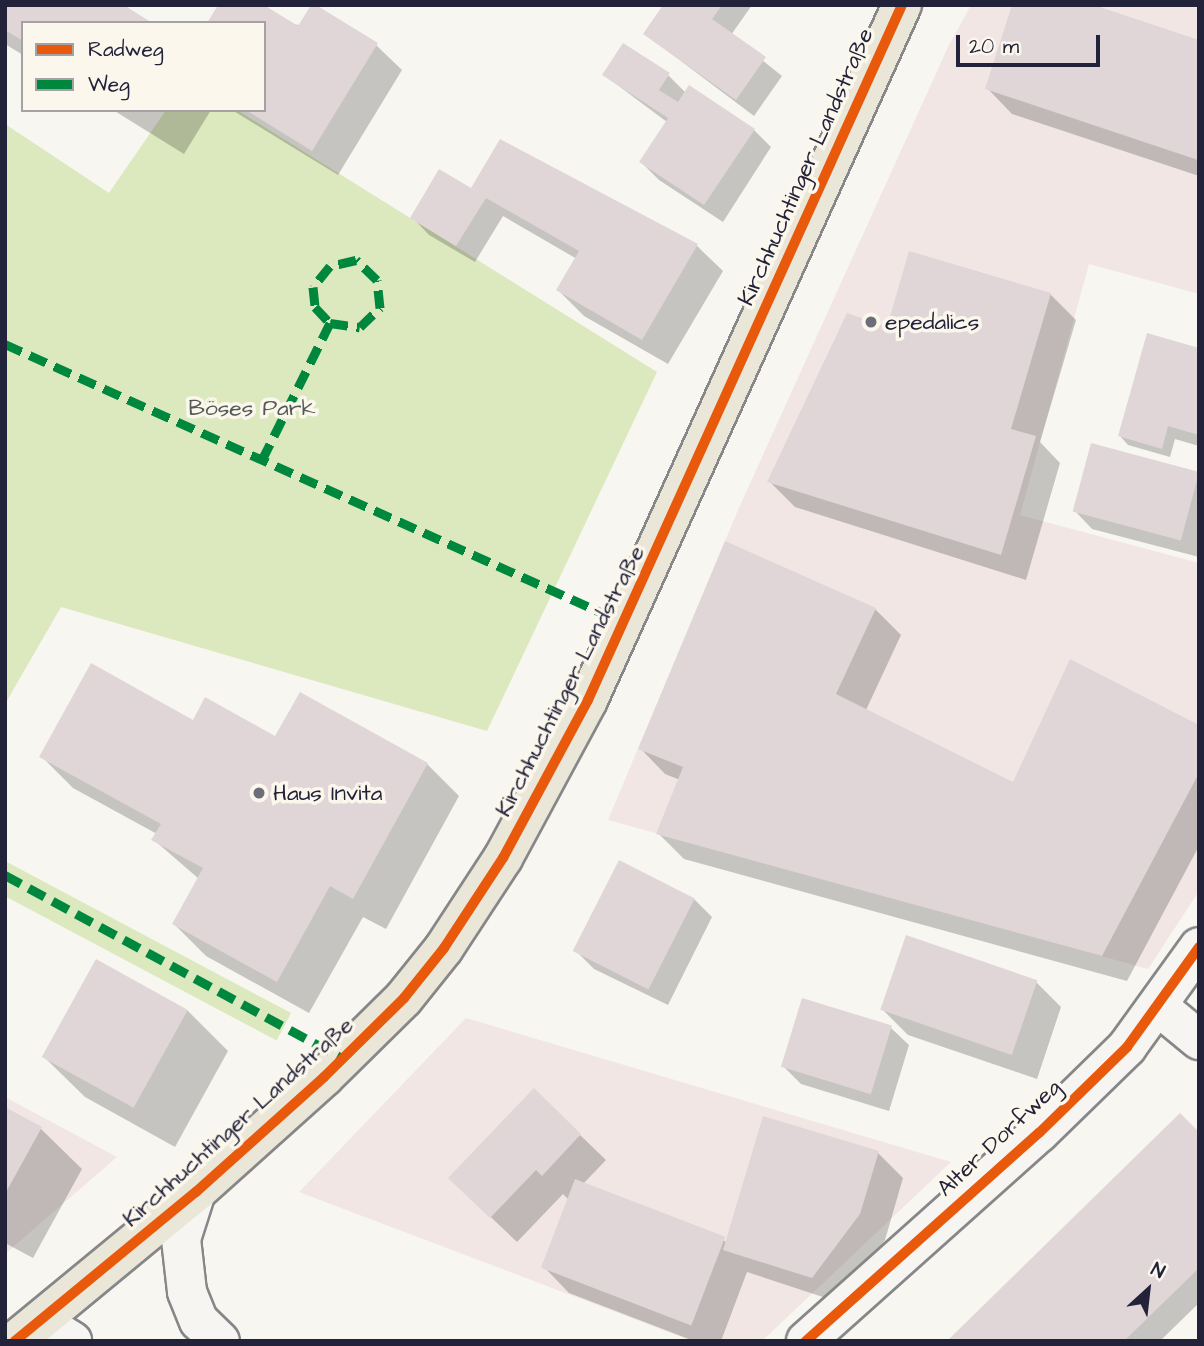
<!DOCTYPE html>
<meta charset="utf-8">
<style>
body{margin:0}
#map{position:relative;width:1204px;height:1346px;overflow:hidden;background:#f8f6f0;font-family:"Architects Daughter",sans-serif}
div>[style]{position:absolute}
.built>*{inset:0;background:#f1e6e4}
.green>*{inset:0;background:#dce8bd;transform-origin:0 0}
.shadow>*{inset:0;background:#0003}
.building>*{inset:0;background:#e0d6d7;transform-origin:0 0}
.roads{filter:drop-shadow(2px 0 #878688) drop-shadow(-2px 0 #878688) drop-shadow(0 2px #878688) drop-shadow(0 -2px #878688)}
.minor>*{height:38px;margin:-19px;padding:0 19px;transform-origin:19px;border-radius:19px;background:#f6f5f1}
.major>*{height:38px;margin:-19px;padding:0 19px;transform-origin:19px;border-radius:19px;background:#ebe7d8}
.quiet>*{height:9px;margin-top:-4.5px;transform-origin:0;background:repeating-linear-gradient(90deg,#00873e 0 18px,transparent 0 27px)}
.cycleway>*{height:10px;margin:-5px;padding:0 5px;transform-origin:5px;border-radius:5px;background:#e8590c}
.dots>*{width:19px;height:19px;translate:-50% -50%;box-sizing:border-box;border:4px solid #fbf7ec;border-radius:50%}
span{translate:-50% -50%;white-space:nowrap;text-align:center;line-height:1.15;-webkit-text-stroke:7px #fbf7ec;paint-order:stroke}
.street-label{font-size:23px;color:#22223b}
.poi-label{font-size:23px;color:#22223b}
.left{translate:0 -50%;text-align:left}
.park-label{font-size:23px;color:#535a55}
.frame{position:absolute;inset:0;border:7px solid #22223b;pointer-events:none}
.legend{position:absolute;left:21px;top:21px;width:245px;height:91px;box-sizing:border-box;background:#fbf7ec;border:2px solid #a4a2a5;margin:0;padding:9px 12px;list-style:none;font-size:21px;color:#22223b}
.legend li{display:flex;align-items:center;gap:14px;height:35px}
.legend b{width:35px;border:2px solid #a4a2a5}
.north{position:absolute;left:1113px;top:1255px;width:70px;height:70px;-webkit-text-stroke:5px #fbf7ec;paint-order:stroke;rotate:27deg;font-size:19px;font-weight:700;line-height:28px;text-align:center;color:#22223b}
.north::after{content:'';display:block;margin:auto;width:24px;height:32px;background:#22223b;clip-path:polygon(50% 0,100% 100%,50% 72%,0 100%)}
.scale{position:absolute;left:956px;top:35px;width:144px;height:32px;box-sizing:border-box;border:4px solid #22223b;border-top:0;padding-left:9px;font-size:21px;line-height:24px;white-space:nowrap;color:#22223b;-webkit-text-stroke:5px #fbf7ec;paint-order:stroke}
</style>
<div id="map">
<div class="built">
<div style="clip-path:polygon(971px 5px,1199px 5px,1199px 294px,1089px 264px,1020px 515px,1199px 563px,1199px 891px,1148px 969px,608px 820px,738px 510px,948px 47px)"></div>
<div style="clip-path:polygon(466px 1018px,951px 1162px,762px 1341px,692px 1341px,299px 1192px)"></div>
<div style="clip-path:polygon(5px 1097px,117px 1157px,5px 1254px)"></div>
</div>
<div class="green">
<div style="clip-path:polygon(166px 110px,237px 110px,657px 372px,487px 731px,61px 607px,5px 704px,5px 124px,109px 193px)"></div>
<div style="left:5px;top:861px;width:324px;height:31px;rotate:28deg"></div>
</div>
<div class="shadow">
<div style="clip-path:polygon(5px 5px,23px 23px,23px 55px,5px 44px)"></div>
<div style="clip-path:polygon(220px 5px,376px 45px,402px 70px,338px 175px,232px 110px,264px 110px,264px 23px)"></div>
<div style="clip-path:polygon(665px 5px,752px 5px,731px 35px,782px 76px,754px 116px,645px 34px)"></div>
<div style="clip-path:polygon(1199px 42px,1199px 176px,1012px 114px,987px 88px)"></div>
<div style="clip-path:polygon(604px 75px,668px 75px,686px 93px,754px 130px,771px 147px,723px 222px,659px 180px,641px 162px,667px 122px)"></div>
<div style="clip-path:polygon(113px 110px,211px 110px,184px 154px)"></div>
<div style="clip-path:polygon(477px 194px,697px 246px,723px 271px,668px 364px,584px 316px,558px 290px,577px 259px,503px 216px,475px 262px,429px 235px,412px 217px)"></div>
<div style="clip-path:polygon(1050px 294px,1076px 320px,1040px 442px,1060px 463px,1026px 580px,795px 507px,769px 481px,888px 329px)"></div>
<div style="clip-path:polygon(1199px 350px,1199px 446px,1175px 439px,1170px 457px,1128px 445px,1120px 436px)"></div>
<div style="clip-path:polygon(1093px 445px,1199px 473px,1199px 557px,1092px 529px,1075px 511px)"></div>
<div style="clip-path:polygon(875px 609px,901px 635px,866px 710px,1014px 784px,1199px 727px,1199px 846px,1127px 981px,684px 859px,658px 833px,680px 780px,665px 774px,640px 748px)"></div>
<div style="clip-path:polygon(300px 694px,427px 764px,459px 796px,386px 929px,363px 917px,309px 1013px,206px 956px,174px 924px,199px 879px,154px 840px,157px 834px,73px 788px,41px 756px,193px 722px,276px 738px)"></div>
<div style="clip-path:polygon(694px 899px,712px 917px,668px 1005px,594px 969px,576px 951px)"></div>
<div style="clip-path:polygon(1036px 982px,1061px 1007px,1037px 1079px,908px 1035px,883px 1010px)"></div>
<div style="clip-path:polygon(804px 1000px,891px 1028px,909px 1045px,889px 1111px,801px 1084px,783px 1066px)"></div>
<div style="clip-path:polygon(187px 1010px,228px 1051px,175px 1147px,85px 1097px,44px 1057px)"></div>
<div style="clip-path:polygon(5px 1109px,41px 1129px,82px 1169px,33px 1258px,5px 1243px)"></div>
<div style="clip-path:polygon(1199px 1134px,1199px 1303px,1160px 1341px,949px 1341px)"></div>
<div style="clip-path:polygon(580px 1135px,606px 1160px,583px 1184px,727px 1242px,878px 1153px,903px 1178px,885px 1240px,838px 1302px,747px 1272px,721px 1341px,694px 1341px,569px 1293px,544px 1267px,569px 1200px,563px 1194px,517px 1242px,476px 1203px)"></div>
</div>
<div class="building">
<div style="clip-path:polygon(5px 5px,124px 5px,152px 23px,23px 23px,23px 41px,5px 30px)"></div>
<div style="clip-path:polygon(218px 5px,264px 5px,298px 26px,311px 5px,316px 5px,378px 43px,312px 151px,246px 110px,264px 110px,264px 23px,207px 23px)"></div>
<div style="clip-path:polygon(663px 5px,722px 5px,712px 19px,766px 57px,736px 100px,643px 34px)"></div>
<div style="clip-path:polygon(1012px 5px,1094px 5px,1199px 40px,1198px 160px,985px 89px)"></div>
<div style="clip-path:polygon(623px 43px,670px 73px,659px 90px,678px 102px,689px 85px,755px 129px,704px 205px,639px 162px,668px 118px,602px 75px)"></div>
<div style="clip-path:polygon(500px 139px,698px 244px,642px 340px,556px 290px,579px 251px,486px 198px,456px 246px,410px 218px,439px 169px,471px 188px)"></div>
<div style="clip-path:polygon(909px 251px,1051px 293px,1011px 429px,1036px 436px,1001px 555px,767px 482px,847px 313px,887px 327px)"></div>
<div style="clip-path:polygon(1147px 333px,1199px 348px,1199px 435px,1168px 426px,1162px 449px,1118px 436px)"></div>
<div style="left:1091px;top:443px;width:112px;height:71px;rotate:15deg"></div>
<div style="clip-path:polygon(725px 541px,876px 608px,836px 694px,1013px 782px,1070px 659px,1199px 725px,1199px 773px,1102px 956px,656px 834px,683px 767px,638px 749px)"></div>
<div style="clip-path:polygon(91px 663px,193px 720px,205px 697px,275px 736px,300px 692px,428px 763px,353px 899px,330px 886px,277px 982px,172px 924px,203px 868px,151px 840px,161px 824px,39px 757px)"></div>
<div style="left:619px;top:860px;width:85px;height:102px;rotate:27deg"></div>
<div style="left:906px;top:935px;width:139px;height:79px;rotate:19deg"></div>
<div style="left:96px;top:959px;width:105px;height:112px;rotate:29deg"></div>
<div style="left:802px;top:998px;width:94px;height:72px;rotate:17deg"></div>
<div style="clip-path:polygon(534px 1088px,581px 1134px,542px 1176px,536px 1170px,490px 1218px,448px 1178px)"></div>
<div style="clip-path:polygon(5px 1107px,42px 1127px,5px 1194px)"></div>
<div style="clip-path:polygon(1180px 1113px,1199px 1132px,1199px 1268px,1124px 1341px,947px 1341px)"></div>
<div style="clip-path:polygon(763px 1116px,879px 1151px,860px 1214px,812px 1278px,723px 1250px)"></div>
<div style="left:575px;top:1179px;width:161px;height:95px;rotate:21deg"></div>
</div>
<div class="roads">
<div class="minor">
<div style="left:1159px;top:1007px;width:52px;rotate:39.5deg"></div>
<div style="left:196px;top:1192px;width:49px;rotate:107.7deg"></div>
<div style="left:181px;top:1239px;width:53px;rotate:83.5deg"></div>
<div style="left:187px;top:1292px;width:31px;rotate:68deg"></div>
<div style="left:199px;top:1321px;width:29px;rotate:44deg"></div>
<div style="left:40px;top:1321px;width:38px;rotate:32deg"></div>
<div style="left:806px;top:1341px;width:312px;rotate:-41.8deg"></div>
<div style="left:1039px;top:1133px;width:123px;rotate:-44.3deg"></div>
<div style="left:1127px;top:1047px;width:123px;rotate:-54.2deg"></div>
</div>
<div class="major">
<div style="left:15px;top:1341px;width:234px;rotate:-39.5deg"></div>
<div style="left:196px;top:1192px;width:172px;rotate:-41.9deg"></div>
<div style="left:324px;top:1077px;width:112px;rotate:-44.6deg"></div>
<div style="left:404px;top:998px;width:64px;rotate:-51.3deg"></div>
<div style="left:444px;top:948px;width:108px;rotate:-56.8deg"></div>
<div style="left:503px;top:858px;width:179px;rotate:-61.7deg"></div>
<div style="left:588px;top:700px;width:763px;rotate:-65.69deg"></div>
</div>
</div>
<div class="quiet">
<div style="left:5px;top:344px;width:680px;rotate:24.23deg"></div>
<div style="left:262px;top:460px;width:153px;rotate:-63.6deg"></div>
<div style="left:330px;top:323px;width:30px;rotate:8deg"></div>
<div style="left:360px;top:327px;width:28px;rotate:-44deg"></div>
<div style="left:380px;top:308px;width:28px;rotate:-96deg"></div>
<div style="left:377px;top:280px;width:29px;rotate:-136deg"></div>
<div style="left:356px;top:260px;width:27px;rotate:167deg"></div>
<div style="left:330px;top:266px;width:27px;rotate:129deg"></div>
<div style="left:313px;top:287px;width:20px;rotate:84deg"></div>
<div style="left:315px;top:307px;width:22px;rotate:47deg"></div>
<div style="left:5px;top:875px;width:386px;rotate:28.5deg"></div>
</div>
<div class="cycleway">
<div style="left:15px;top:1341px;width:234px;rotate:-39.5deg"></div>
<div style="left:196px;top:1192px;width:172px;rotate:-41.9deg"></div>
<div style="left:324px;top:1077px;width:112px;rotate:-44.6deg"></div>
<div style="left:404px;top:998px;width:64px;rotate:-51.3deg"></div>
<div style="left:444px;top:948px;width:108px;rotate:-56.8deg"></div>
<div style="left:503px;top:858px;width:179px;rotate:-61.7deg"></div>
<div style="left:588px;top:700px;width:763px;rotate:-65.69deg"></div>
<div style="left:806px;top:1341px;width:312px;rotate:-41.8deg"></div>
<div style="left:1039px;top:1133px;width:123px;rotate:-44.3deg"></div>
<div style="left:1127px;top:1047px;width:123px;rotate:-54.2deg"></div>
</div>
<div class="dots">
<div style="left:871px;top:322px;background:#6d6c7a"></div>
<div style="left:259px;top:793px;background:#6d6c7a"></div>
</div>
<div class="street-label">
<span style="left:806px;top:167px;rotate:-66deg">Kirchhuchtinger Landstraße</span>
<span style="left:570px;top:681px;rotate:-63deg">Kirchhuchtinger Landstraße</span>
<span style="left:238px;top:1122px;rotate:-42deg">Kirchhuchtinger Landstraße</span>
<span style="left:999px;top:1138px;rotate:-43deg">Alter Dorfweg</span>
</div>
<div class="poi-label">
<span class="left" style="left:885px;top:322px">epedalics</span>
<span class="left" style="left:273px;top:793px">Haus Invita</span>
</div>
<div class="park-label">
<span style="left:252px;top:408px">Böses Park</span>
</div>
<div class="frame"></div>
<ul class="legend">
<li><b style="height:9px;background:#e8590c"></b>Radweg</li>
<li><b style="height:9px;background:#00873e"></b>Weg</li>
</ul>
<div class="north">N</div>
<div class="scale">20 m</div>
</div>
